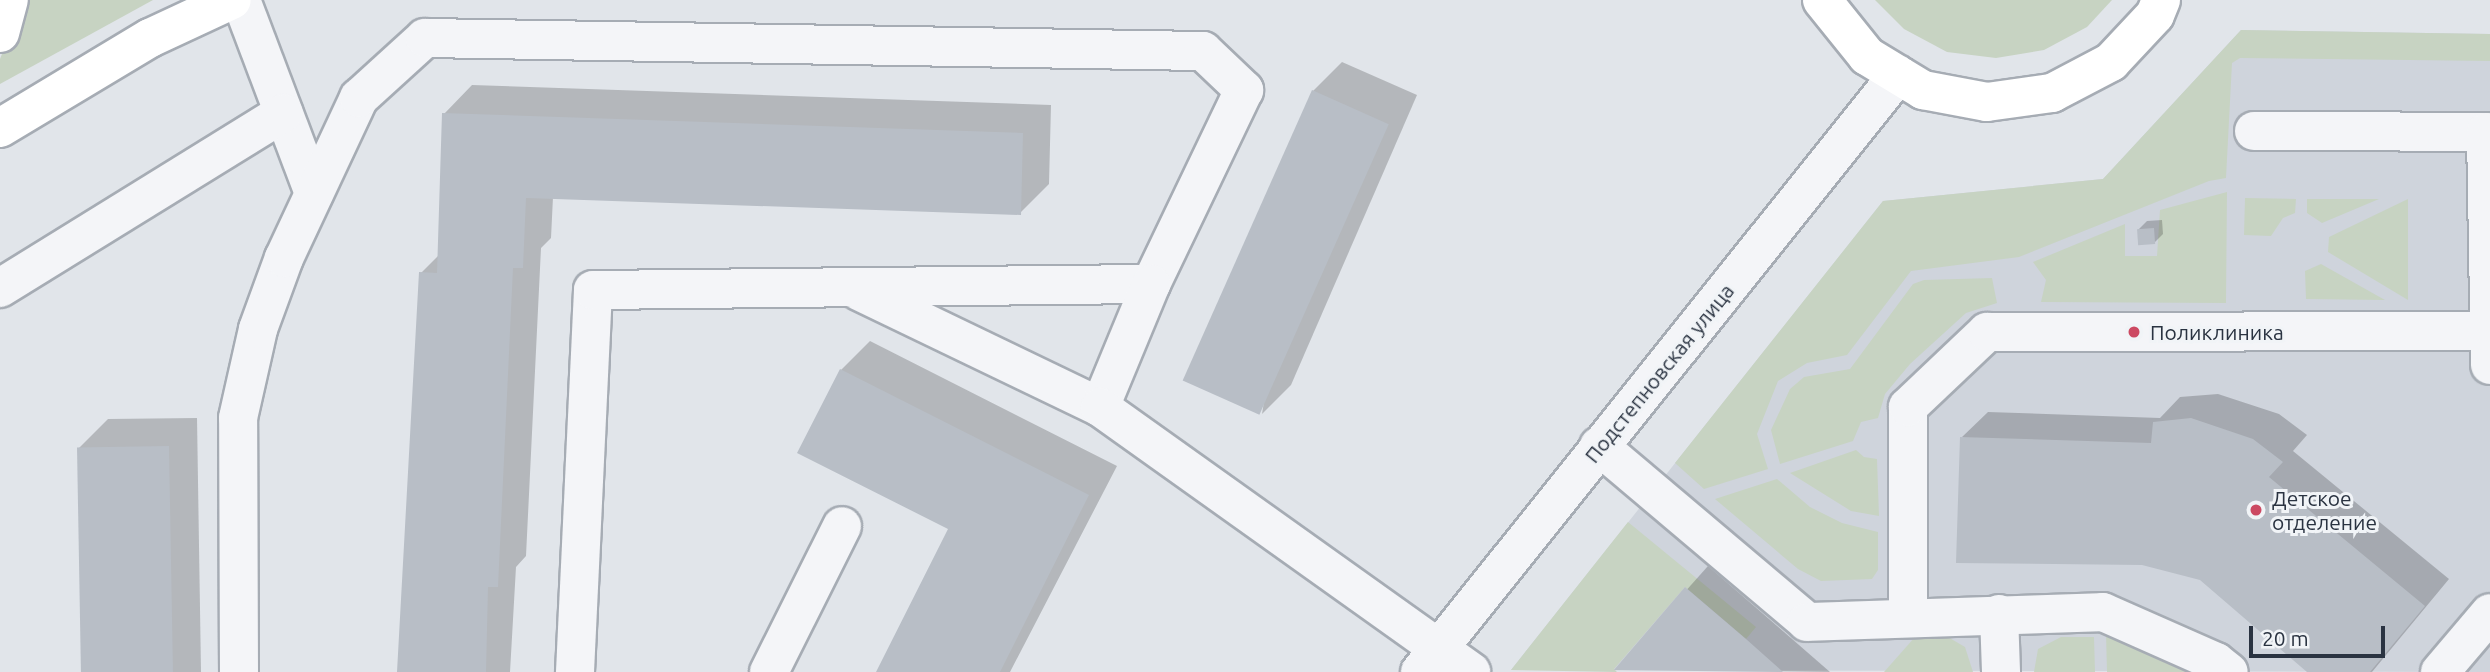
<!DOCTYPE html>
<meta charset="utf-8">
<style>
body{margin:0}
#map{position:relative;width:2490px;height:672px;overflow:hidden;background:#e1e5ea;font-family:Ubuntu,sans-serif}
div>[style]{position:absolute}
.built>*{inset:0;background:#cfd4dc}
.green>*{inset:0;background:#c7d3c2}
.shadow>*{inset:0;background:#0003}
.building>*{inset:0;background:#b8bec6;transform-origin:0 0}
.roads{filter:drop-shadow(2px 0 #a6acb4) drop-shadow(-2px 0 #a6acb4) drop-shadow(0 2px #a6acb4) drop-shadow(0 -2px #a6acb4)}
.minor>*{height:38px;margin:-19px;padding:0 19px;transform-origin:19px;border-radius:19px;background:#f4f5f8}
.major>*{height:38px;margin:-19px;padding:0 19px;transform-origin:19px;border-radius:19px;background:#fff}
.dots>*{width:19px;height:19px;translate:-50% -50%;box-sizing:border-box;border:4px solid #f1f4f7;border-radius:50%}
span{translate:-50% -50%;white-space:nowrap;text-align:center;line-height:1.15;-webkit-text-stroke:6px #f1f4f7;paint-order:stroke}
.poi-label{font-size:21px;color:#2a3341}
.left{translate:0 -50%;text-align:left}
.street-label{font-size:21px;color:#2a3341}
.scale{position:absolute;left:2249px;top:626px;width:136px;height:32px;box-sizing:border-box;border:4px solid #2a3341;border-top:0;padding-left:9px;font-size:21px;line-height:24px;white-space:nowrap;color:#2a3341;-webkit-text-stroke:5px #f1f4f7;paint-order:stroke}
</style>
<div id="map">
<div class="built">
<div style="clip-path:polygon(2241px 30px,2490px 34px,2490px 672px,1511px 670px,1883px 201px,2103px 179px)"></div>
</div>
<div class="green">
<div style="clip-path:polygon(23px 0,153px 0,0 84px,0 59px)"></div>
<div style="clip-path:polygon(1875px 0,2112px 0,2087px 27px,2044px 50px,1996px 58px,1947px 52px,1904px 29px)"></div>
<div style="clip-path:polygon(2241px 30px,2490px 34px,2490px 61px,2240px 58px,2232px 63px,2226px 178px,2209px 181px,2019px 257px,1911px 271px,1847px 355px,1807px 363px,1778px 381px,1757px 434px,1768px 469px,1704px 489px,1675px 463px,1883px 201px,2103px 179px)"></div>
<div style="clip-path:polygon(2227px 192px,2226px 303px,2041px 302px,2046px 280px,2033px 262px,2125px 224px,2125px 256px,2157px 256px,2160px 210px)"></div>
<div style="clip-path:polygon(2245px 198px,2296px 199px,2295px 213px,2283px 218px,2271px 236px,2244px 235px)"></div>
<div style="clip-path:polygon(2307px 199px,2379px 199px,2322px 223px,2307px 213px)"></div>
<div style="clip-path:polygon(2408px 199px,2408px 300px,2328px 252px,2329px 237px)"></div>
<div style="clip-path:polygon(2321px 264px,2385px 300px,2306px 299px,2305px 271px)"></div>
<div style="clip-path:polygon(1992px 278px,1997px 303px,1966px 313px,1910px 364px,1885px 394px,1878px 418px,1861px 422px,1853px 441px,1780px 464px,1771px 430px,1790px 389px,1804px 377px,1850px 369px,1913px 284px,1924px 280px)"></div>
<div style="clip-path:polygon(1856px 450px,1864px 457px,1877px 459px,1879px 516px,1851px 511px,1790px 473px)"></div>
<div style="clip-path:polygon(1777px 479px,1810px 507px,1842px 523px,1878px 532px,1878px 570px,1872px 579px,1821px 581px,1798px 569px,1715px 499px)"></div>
<div style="clip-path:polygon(1628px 522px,1756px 627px,1746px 639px,1685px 587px,1614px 669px,1617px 672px,1511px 670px)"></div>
<div style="clip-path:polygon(1941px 633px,1965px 647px,1973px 672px,1884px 672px,1915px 637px)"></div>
<div style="clip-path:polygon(2106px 634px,2205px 672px,2107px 672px)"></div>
<div style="clip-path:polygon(2061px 637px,2094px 637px,2095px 672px,2034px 672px,2038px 649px)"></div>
</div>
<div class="shadow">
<div style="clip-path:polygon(1342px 62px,1417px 95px,1291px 385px,1262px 414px,1313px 91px)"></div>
<div style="clip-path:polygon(472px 85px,1051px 105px,1049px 184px,1020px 213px,553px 197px,551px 238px,541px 248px,526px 556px,516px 567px,510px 672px,399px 672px,421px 273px,439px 255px,444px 114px)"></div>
<div style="clip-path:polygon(2162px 220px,2163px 234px,2154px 243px,2138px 230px,2147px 221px)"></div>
<div style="clip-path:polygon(870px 341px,1117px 466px,1010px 672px,878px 672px,951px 529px,841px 370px)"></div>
<div style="clip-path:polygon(2218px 394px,2279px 414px,2307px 435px,2293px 451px,2449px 579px,2372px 672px,2309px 672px,2201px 579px,1962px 437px,1988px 412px,2160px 418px,2180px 397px)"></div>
<div style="clip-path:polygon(197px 418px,201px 672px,82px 672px,79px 448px,108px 419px)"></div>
<div style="clip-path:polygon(1708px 566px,1830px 672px,1616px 669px)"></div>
</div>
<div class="building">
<div style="left:1312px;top:90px;width:84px;height:318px;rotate:24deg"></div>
<div style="clip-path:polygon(442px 113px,1023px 133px,1021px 215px,526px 198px,523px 268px,513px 268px,498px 587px,488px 587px,486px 672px,397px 672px,419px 272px,437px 273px)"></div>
<div style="left:2154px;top:228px;width:16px;height:17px;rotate:86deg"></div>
<div style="clip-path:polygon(840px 369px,1089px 495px,1000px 672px,876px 672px,948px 529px,797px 453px)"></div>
<div style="clip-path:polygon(2191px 418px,2253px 439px,2283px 462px,2269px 477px,2425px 606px,2370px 672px,2307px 672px,2200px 580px,2142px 565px,1956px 563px,1960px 437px,2151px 443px,2153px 422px)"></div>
<div style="left:169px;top:446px;width:226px;height:92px;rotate:89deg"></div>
<div style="clip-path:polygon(1685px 587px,1746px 639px,1783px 672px,1614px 670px)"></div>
</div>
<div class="roads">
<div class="minor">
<div style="left:241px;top:0;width:206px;rotate:69.3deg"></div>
<div style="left:2254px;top:131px;width:232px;rotate:0.2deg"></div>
<div style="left:2486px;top:132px;width:233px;rotate:89deg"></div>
<div style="left:0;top:288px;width:333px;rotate:-31.7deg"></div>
<div style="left:859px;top:291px;width:267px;rotate:25.7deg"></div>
<div style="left:1599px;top:446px;width:272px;rotate:40.2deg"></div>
<div style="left:1807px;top:622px;width:296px;rotate:-1.9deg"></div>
<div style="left:2103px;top:612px;width:124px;rotate:23.9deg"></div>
<div style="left:2216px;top:662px;width:16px;rotate:38deg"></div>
<div style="left:1999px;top:614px;width:58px;rotate:88deg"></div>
<div style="left:1908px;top:616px;width:209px;rotate:-90deg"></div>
<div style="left:1908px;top:407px;width:109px;rotate:-43.5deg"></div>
<div style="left:1987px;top:332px;width:503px;rotate:-0.11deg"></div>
<div style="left:239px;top:672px;width:254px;rotate:-90.2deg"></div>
<div style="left:238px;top:418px;width:91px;rotate:-77.3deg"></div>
<div style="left:258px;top:329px;width:76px;rotate:-69.9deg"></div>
<div style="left:284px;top:258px;width:177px;rotate:-64.9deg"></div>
<div style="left:359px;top:98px;width:89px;rotate:-42.3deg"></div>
<div style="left:425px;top:38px;width:778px;rotate:0.96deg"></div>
<div style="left:1203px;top:51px;width:57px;rotate:43.6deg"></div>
<div style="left:1244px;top:90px;width:215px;rotate:115.6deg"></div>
<div style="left:575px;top:672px;width:382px;rotate:-87.3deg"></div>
<div style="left:593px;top:290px;width:558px;rotate:-0.62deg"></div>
<div style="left:1151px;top:284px;width:133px;rotate:112.5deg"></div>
<div style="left:1100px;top:407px;width:456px;rotate:35.5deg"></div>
<div style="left:769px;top:672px;width:163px;rotate:-63.4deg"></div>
<div style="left:1420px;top:672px;width:765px;rotate:-51.32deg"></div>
<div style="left:2440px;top:672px;width:77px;rotate:-49.7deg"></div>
</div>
<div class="major">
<div style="left:1822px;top:0;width:72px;rotate:51.2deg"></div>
<div style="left:1867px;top:56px;width:66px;rotate:31.3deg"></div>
<div style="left:1923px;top:90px;width:65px;rotate:10.6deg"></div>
<div style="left:1987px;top:102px;width:66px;rotate:-7.9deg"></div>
<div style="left:2052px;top:93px;width:67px;rotate:-27.7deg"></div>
<div style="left:2111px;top:62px;width:64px;rotate:-46.9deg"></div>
<div style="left:2155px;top:15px;width:16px;rotate:-68deg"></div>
<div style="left:0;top:33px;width:34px;rotate:-75deg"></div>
<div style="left:0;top:128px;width:175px;rotate:-31deg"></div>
<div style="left:150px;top:38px;width:90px;rotate:-24.9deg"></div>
</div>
</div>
<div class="dots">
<div style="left:2134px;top:332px;background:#cc4962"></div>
<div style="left:2256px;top:510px;background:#cc4962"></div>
</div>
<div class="poi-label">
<span class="left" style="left:2150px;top:332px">Поликлиника</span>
<span class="left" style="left:2272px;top:510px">Детское<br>отделение</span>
</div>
<div class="street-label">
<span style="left:1659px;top:373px;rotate:-51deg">Подстепновская улица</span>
</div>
<div class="scale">20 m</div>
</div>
